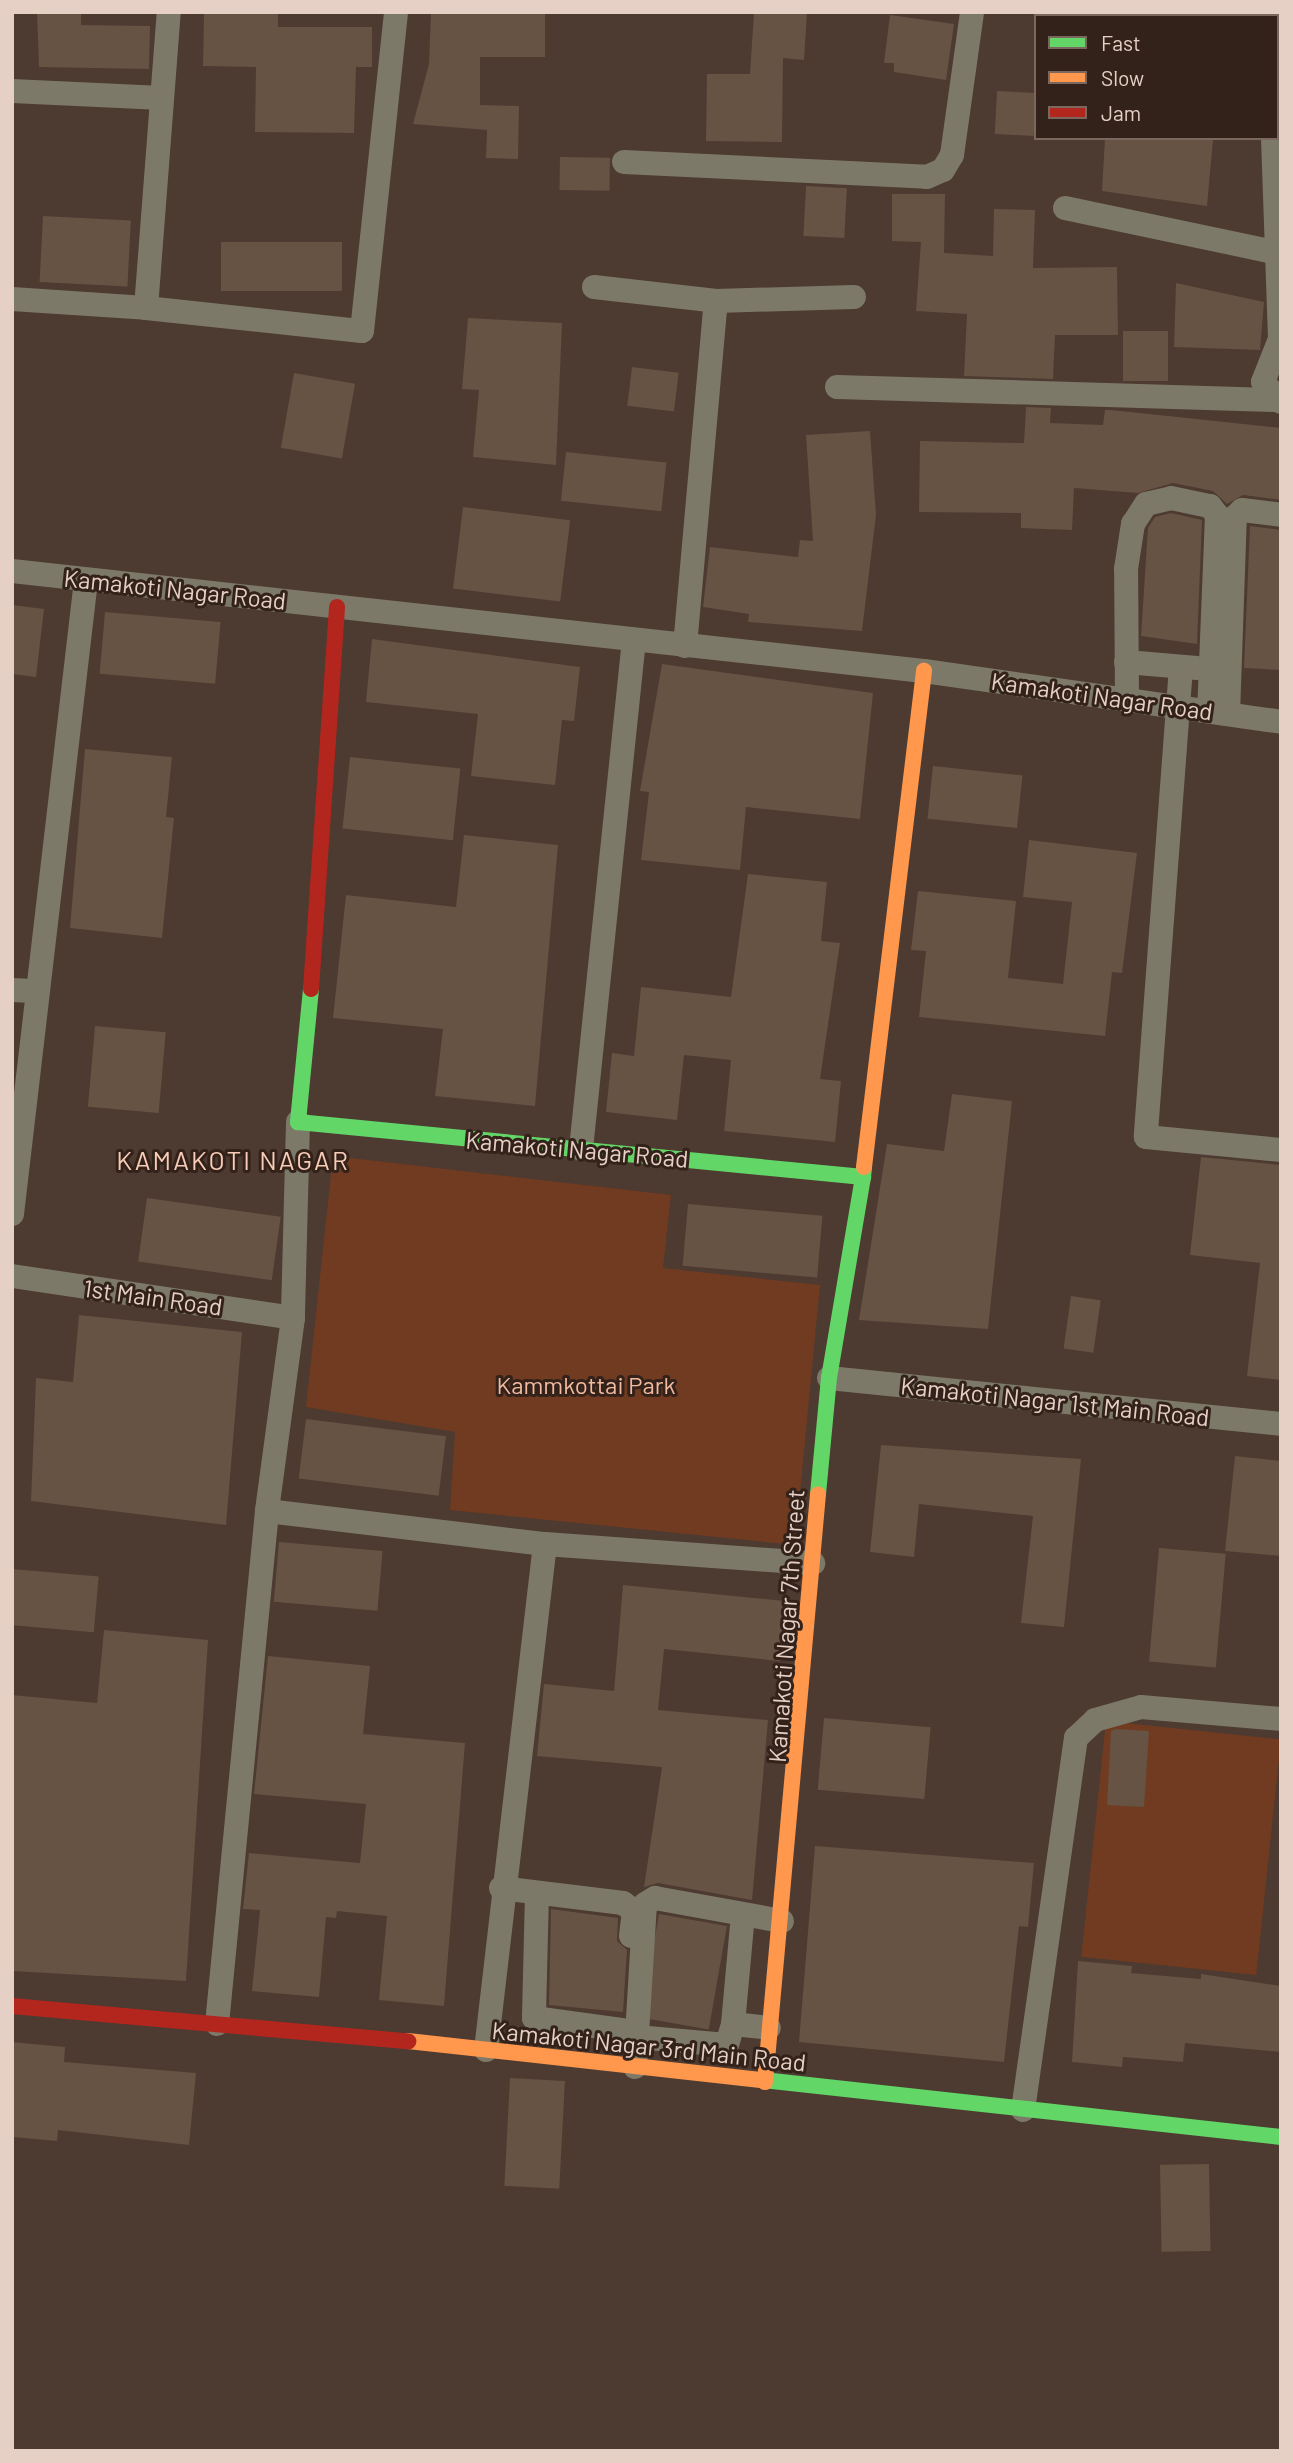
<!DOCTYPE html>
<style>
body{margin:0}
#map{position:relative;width:1293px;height:2463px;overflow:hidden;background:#4d3a31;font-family:Barlow,sans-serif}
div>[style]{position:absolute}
.green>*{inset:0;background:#703b20;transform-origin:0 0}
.building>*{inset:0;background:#665344;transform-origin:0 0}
.street>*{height:24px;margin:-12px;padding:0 12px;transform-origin:12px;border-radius:12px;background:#7d7968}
.fast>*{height:16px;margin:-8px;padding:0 8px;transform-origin:8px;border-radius:8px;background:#63d668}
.slow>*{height:16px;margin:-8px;padding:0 8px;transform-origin:8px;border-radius:8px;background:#ff974d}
.jam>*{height:16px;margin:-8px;padding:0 8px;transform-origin:8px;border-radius:8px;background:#b3261e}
span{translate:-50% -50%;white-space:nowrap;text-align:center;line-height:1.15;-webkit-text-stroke:6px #33221a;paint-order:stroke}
.street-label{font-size:24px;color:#e6cfc5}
.park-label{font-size:24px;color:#f3ba9f}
.neighbourhood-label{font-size:26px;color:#f9ccb7;letter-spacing:2px}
.frame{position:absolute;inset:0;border:14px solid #e6cfc5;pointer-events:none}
.legend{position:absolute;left:1034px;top:14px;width:245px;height:126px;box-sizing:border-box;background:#33221a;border:2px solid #7b675e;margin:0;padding:9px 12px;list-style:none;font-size:21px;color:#e6cfc5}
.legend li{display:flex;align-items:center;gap:14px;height:35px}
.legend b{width:35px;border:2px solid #7b675e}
</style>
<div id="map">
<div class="green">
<div style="clip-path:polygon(333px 1156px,671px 1195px,663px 1268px,820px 1285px,795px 1545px,450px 1510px,455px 1432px,306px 1407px)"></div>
<div style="left:1106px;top:1721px;width:176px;height:237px;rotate:6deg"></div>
</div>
<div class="building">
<div style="clip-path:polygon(37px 12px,81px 12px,81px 25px,150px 26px,149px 69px,39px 67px)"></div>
<div style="clip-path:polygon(204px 12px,278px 12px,278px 27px,372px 27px,372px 67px,356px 67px,354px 133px,255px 132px,256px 67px,203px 66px)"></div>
<div style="clip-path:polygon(431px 12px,545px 12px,545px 57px,480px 57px,480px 105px,519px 106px,518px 159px,486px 158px,487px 130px,413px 124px,429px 64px)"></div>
<div style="clip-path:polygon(754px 12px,807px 12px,804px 60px,783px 58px,782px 142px,706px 141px,707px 74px,750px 74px)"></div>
<div style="clip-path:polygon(890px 15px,954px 24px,946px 80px,894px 72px,894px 63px,884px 63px)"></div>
<div style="left:997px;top:91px;width:39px;height:43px;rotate:3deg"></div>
<div style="clip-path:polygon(1105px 138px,1213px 140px,1207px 206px,1102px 191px)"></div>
<div style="left:560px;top:157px;width:50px;height:33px;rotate:1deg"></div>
<div style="left:806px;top:186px;width:41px;height:50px;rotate:3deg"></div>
<div style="clip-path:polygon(892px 194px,945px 194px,944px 253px,993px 256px,994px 209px,1035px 210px,1033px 268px,1117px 267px,1118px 335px,1055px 335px,1053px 379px,964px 376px,967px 314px,916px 311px,921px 242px,892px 241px)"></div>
<div style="left:43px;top:216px;width:88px;height:66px;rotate:3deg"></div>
<div style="left:221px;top:242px;width:121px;height:49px"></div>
<div style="clip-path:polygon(1176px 283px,1264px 302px,1260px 350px,1174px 347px)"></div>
<div style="clip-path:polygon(468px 318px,562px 323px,556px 465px,473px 457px,479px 390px,462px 389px)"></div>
<div style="left:1123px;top:331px;width:45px;height:50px"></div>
<div style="left:632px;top:367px;width:47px;height:39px;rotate:7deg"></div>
<div style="left:294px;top:373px;width:62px;height:76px;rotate:10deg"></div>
<div style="clip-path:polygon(1026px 407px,1051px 408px,1050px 423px,1103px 425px,1105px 410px,1111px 410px,1281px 428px,1281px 500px,1243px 495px,1227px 504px,1213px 491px,1173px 483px,1138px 493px,1074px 488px,1072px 530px,1021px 528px,1021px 513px,919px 512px,920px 441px,1024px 443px)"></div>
<div style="clip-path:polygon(870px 431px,876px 515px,862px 631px,748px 622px,749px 614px,703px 607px,710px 547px,798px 557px,800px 540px,813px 541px,806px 435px)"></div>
<div style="left:566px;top:452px;width:101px;height:49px;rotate:6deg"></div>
<div style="left:463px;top:507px;width:108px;height:82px;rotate:7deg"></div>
<div style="clip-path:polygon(1171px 513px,1202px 520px,1197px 644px,1141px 636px,1148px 528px,1155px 517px)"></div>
<div style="clip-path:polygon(1250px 526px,1281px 530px,1281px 670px,1244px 668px)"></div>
<div style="clip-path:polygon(12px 605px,44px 609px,36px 677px,12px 674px)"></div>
<div style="left:105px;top:612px;width:116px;height:62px;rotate:5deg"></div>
<div style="clip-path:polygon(372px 639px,580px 667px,574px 721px,562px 720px,555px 785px,471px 776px,478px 714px,366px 702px)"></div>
<div style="clip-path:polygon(662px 664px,873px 693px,860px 819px,746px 807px,740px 870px,641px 860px,649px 792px,640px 791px)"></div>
<div style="clip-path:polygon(85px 749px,172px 757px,166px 817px,174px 818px,162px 938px,70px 928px)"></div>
<div style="left:350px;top:757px;width:111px;height:72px;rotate:6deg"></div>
<div style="left:933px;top:766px;width:90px;height:53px;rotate:6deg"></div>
<div style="clip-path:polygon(464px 835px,558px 845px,535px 1106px,435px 1096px,443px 1029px,333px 1018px,346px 895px,456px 907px)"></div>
<div style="clip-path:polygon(1029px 840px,1137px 853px,1122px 973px,1112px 972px,1105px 1036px,919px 1017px,926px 951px,911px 950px,918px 891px,1016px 901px,1008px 978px,1063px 984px,1072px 902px,1023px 897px)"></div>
<div style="clip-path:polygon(748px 874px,827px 882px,821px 941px,840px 943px,820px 1079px,841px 1081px,835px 1142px,724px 1131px,731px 1060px,684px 1055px,677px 1120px,606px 1112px,612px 1053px,634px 1056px,641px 987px,731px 997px)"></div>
<div style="left:95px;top:1026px;width:71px;height:81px;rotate:5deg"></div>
<div style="clip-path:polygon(952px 1094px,1012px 1101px,988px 1329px,859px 1320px,887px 1144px,944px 1151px)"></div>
<div style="clip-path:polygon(1201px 1157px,1281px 1165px,1281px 1380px,1247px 1376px,1260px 1263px,1190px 1255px)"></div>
<div style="left:147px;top:1198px;width:135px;height:64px;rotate:8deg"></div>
<div style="left:688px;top:1204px;width:135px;height:62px;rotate:5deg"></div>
<div style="left:1071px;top:1296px;width:30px;height:53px;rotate:8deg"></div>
<div style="clip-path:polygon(79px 1315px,242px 1332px,226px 1525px,31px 1501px,36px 1378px,73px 1382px)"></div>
<div style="left:306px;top:1419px;width:141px;height:60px;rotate:7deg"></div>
<div style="clip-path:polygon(881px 1445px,1081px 1459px,1064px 1627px,1021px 1623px,1033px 1516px,919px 1504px,914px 1557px,870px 1552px)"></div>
<div style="clip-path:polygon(1235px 1456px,1281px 1461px,1281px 1556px,1225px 1551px)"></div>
<div style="left:279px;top:1542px;width:104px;height:60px;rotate:5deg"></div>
<div style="left:1159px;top:1548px;width:67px;height:114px;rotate:5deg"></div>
<div style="left:12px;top:1569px;width:87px;height:56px;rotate:5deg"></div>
<div style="clip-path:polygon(623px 1585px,785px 1601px,780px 1661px,664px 1649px,658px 1710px,768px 1720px,752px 1900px,658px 1883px,644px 1887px,662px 1767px,537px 1756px,544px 1684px,614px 1691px)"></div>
<div style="clip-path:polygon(104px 1630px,208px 1640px,186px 1981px,12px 1971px,12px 1695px,97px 1703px)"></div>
<div style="clip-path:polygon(268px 1656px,370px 1666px,363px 1734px,465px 1743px,444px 2006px,379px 2000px,387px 1916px,337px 1911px,336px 1918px,326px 1917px,319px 1997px,252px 1991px,260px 1910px,243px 1909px,249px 1853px,360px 1863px,366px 1804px,254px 1794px)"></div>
<div style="left:824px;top:1718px;width:107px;height:72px;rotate:5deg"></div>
<div style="clip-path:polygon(1116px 1729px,1149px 1731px,1144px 1807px,1107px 1805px,1111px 1731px)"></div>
<div style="clip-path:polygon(815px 1846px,1034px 1863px,1028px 1927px,1019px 1926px,1004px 2062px,799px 2042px)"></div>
<div style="clip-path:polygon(551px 1909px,618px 1918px,617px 1941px,627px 1950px,623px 2012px,549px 2005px)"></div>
<div style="left:659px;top:1914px;width:69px;height:105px;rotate:10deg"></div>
<div style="clip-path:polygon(1078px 1961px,1132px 1966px,1131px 1973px,1201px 1979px,1201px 1974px,1281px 1986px,1281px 2052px,1185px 2043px,1183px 2062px,1123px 2057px,1122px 2067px,1072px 2062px)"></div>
<div style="clip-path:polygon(12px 2042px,65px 2047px,64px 2062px,196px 2073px,189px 2145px,58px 2130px,57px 2141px,12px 2137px)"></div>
<div style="left:510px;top:2078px;width:55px;height:108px;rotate:3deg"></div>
<div style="left:1209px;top:2164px;width:87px;height:49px;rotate:89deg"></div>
</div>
<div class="street">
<div style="left:1085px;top:12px;width:15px;rotate:16deg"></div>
<div style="left:12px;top:91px;width:150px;rotate:2.7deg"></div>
<div style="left:1273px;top:138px;width:201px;rotate:88deg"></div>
<div style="left:1280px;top:339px;width:46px;rotate:111.6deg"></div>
<div style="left:1263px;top:382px;width:27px;rotate:48deg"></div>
<div style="left:624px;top:162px;width:303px;rotate:2.8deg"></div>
<div style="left:927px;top:177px;width:17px;rotate:-24deg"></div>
<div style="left:943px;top:170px;width:17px;rotate:-59deg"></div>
<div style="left:952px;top:155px;width:144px;rotate:-82deg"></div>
<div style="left:1065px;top:208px;width:218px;rotate:11.9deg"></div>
<div style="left:594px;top:287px;width:123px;rotate:6.5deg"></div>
<div style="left:716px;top:301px;width:138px;rotate:-1.7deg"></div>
<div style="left:12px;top:299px;width:134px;rotate:3.8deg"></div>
<div style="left:146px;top:308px;width:297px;rotate:-85.6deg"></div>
<div style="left:146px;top:308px;width:217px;rotate:6.1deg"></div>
<div style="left:362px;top:331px;width:321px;rotate:-83.9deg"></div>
<div style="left:837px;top:387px;width:438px;rotate:1.7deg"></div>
<div style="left:12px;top:571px;width:917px;rotate:6.26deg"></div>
<div style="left:924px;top:671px;width:361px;rotate:8.1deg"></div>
<div style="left:685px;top:646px;width:346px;rotate:-84.9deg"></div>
<div style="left:1126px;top:662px;width:71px;rotate:4.8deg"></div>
<div style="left:1181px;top:667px;width:471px;rotate:94.3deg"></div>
<div style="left:1146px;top:1137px;width:136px;rotate:5.5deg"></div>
<div style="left:1127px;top:699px;width:130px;rotate:-90.4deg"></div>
<div style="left:1126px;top:569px;width:46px;rotate:-81.2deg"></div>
<div style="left:1133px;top:524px;width:24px;rotate:-57deg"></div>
<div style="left:1146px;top:504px;width:26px;rotate:-13deg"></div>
<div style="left:1171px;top:498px;width:40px;rotate:12deg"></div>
<div style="left:1210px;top:506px;width:11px;rotate:52deg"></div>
<div style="left:1217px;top:515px;width:195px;rotate:92.3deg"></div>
<div style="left:1228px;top:714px;width:197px;rotate:-88deg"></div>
<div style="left:1235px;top:517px;width:10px;rotate:-45deg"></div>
<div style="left:1242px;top:510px;width:39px;rotate:7deg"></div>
<div style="left:12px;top:990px;width:21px;rotate:3deg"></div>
<div style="left:298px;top:1122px;width:196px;rotate:91.5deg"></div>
<div style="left:293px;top:1318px;width:195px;rotate:97.7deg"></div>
<div style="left:267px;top:1511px;width:280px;rotate:6.8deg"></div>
<div style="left:581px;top:1149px;width:512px;rotate:-84.06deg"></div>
<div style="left:12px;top:1214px;width:638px;rotate:-83.34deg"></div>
<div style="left:12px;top:1276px;width:284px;rotate:8.5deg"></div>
<div style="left:829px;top:1378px;width:454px;rotate:5.8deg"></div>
<div style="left:501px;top:1888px;width:123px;rotate:7deg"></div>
<div style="left:623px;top:1903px;width:14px;rotate:36deg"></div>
<div style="left:634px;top:1911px;width:25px;rotate:97deg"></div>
<div style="left:537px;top:1893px;width:125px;rotate:91.4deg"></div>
<div style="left:534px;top:2018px;width:90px;rotate:7.7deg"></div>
<div style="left:217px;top:2024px;width:515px;rotate:-84.43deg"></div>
<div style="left:733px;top:2024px;width:109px;rotate:-84.8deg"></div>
<div style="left:637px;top:2037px;width:90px;rotate:5.1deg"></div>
<div style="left:727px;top:2045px;width:22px;rotate:-74deg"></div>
<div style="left:733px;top:2024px;width:36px;rotate:6deg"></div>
<div style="left:486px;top:2050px;width:509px;rotate:-83.35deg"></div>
<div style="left:545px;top:1544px;width:269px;rotate:4.1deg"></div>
<div style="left:635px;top:2067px;width:163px;rotate:-86.5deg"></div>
<div style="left:645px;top:1904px;width:12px;rotate:-31deg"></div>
<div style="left:655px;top:1898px;width:129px;rotate:10.3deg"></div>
<div style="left:1023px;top:2110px;width:376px;rotate:-81.9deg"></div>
<div style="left:1076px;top:1738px;width:26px;rotate:-43deg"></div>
<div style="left:1095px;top:1720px;width:48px;rotate:-15.8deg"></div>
<div style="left:1141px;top:1707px;width:141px;rotate:4.9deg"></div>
</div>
<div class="fast">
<div style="left:311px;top:989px;width:134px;rotate:95.6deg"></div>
<div style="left:298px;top:1122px;width:568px;rotate:5.56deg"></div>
<div style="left:863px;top:1177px;width:10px;rotate:-84deg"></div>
<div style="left:818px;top:1494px;width:117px;rotate:-84.6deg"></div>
<div style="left:829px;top:1378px;width:204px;rotate:-80.4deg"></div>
<div style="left:763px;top:2080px;width:521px;rotate:6.28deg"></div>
</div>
<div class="slow">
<div style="left:864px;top:1167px;width:500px;rotate:-83.1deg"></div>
<div style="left:408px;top:2041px;width:357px;rotate:6.3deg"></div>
<div style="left:765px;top:2082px;width:590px;rotate:-84.85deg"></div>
</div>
<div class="jam">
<div style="left:311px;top:989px;width:383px;rotate:-86.1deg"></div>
<div style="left:12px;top:2006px;width:398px;rotate:5.1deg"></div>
</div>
<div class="street-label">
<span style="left:175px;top:589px;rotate:6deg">Kamakoti Nagar Road</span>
<span style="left:1102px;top:696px;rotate:8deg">Kamakoti Nagar Road</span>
<span style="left:577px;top:1149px;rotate:5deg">Kamakoti Nagar Road</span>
<span style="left:153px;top:1297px;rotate:8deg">1st Main Road</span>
<span style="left:1055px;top:1401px;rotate:6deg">Kamakoti Nagar 1st Main Road</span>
<span style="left:786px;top:1626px;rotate:-86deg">Kamakoti Nagar 7th Street</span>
<span style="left:649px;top:2046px;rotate:6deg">Kamakoti Nagar 3rd Main Road</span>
</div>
<div class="park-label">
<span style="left:586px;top:1385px">Kammkottai Park</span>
</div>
<div class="neighbourhood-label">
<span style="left:233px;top:1160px">KAMAKOTI NAGAR</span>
</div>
<div class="frame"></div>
<ul class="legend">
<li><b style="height:9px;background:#63d668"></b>Fast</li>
<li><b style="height:9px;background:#ff974d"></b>Slow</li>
<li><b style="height:9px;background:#b3261e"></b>Jam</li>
</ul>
</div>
